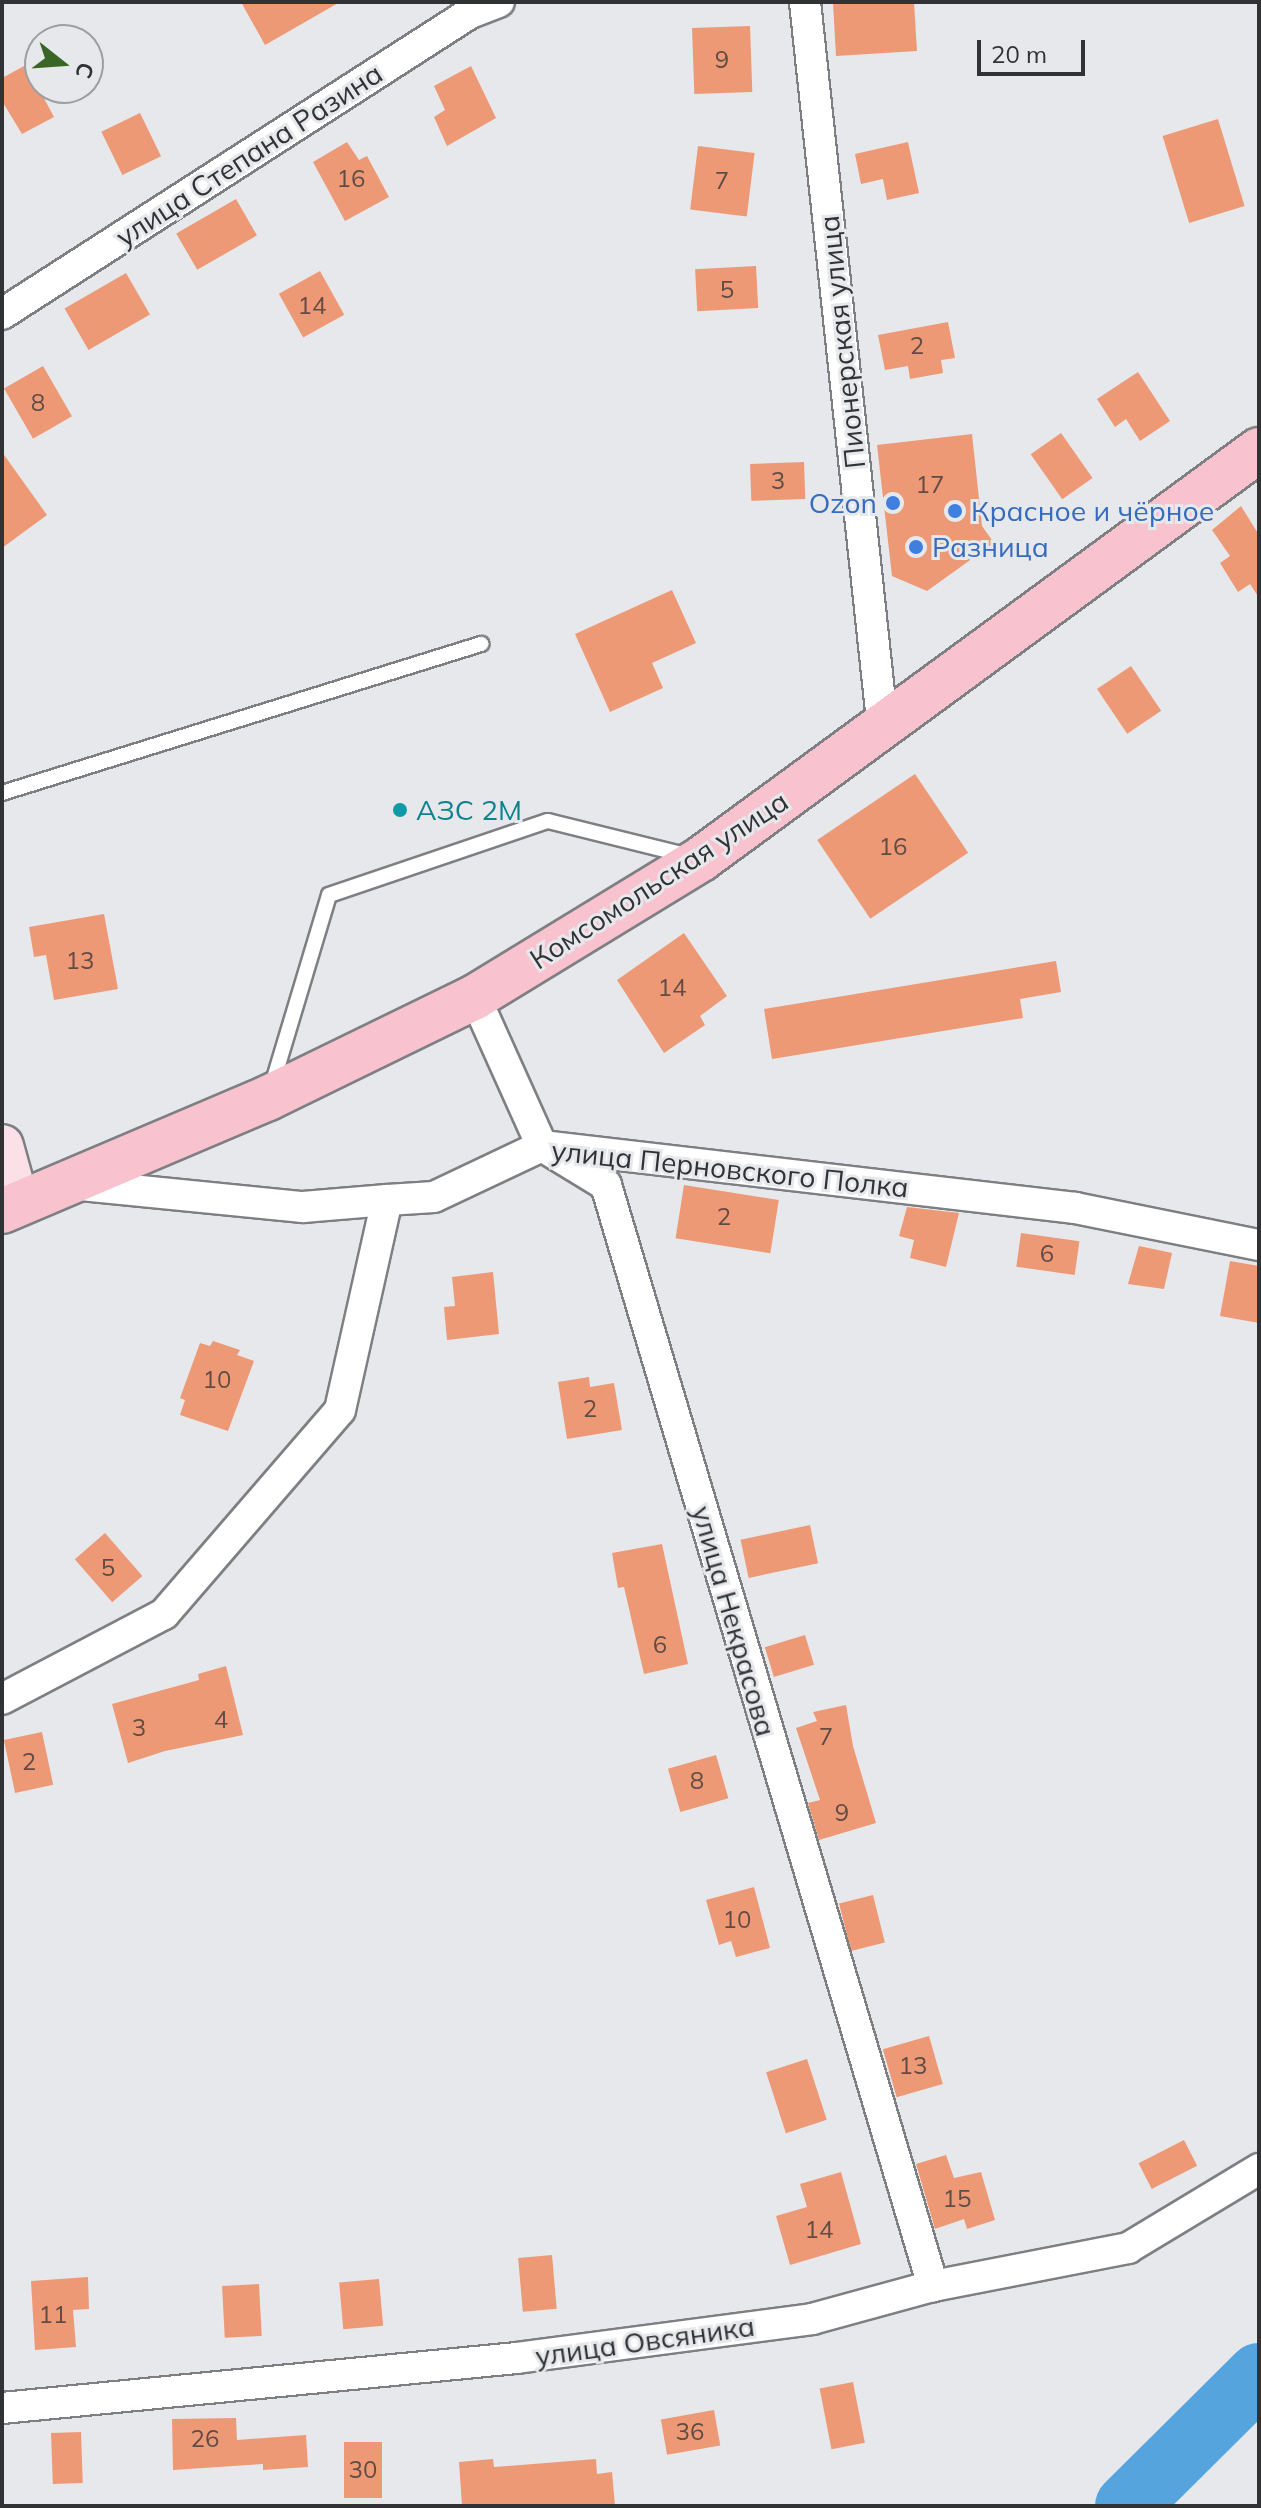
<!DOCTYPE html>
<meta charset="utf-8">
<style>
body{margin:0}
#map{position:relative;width:1261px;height:2508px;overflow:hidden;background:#e6e8ec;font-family:Mulish,sans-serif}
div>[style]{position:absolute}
.river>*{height:64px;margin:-32px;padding:0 32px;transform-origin:32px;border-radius:32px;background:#56a4dd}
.building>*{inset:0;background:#ee9976;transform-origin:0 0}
.roads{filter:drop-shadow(2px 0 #7d7f82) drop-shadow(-2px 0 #7d7f82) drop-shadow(0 2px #7d7f82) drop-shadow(0 -2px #7d7f82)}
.lane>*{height:14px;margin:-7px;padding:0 7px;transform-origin:7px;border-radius:7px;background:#fff}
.street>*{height:30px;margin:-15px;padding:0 15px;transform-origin:15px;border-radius:15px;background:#fff}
.secondary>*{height:42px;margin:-21px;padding:0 21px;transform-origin:21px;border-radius:21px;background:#fbe1e7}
.primary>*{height:44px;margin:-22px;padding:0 22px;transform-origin:22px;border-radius:22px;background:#f8c2cf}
.dots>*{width:22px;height:22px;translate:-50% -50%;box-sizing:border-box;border:4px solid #e6e8ec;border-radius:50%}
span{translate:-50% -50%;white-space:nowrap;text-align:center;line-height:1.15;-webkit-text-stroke:6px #e6e8ec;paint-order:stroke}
.number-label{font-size:24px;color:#604c44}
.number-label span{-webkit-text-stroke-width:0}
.street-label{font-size:28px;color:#313233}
.shop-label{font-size:28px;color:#366cbe}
.right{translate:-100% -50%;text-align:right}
.left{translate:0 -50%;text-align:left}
.culture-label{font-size:28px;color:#0d838f}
.frame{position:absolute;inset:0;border:4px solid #313233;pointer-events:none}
.north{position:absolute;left:24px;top:24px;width:80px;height:80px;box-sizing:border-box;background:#e6e8ec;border:2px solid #9e9fa2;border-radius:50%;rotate:107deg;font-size:22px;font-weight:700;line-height:32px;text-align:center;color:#313233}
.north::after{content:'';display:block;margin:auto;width:28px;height:36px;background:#3a6625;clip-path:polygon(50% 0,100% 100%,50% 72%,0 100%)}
.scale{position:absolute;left:977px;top:40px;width:108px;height:36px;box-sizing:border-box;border:4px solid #313233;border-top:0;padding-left:10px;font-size:24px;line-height:28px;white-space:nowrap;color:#313233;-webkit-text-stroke:6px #e6e8ec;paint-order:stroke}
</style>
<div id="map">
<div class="river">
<div style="left:1127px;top:2506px;width:186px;rotate:-44.8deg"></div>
</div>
<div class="building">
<div style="clip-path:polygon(241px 2px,340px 2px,265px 45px)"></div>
<div style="clip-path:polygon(853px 2px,914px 2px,917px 51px,836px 56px,833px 3px)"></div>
<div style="left:750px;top:26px;width:66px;height:58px;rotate:88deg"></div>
<div style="clip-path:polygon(26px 65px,54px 117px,22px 134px,2px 101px,2px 78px)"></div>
<div style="clip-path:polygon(471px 66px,496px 118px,447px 146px,434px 117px,445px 110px,434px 86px)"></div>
<div style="left:140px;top:113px;width:48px;height:43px;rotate:64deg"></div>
<div style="left:1218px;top:119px;width:91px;height:58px;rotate:73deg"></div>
<div style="clip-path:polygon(347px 142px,359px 160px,367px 156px,389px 197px,345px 221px,313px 162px)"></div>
<div style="clip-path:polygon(908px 142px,919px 193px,887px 200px,883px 179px,861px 184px,855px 154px)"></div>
<div style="left:698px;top:146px;width:57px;height:64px;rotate:7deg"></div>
<div style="left:236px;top:199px;width:42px;height:69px;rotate:60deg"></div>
<div style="left:756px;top:266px;width:42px;height:61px;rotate:87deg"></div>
<div style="left:320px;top:271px;width:50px;height:47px;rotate:61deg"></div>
<div style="left:126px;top:273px;width:48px;height:71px;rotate:60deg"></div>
<div style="clip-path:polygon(948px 322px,955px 358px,941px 360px,943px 373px,910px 379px,908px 366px,885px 370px,878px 335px)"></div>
<div style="left:43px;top:366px;width:58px;height:45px;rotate:60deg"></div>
<div style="clip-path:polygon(1138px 372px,1170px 421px,1140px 441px,1126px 419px,1115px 427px,1097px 399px)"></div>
<div style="left:1061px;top:433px;width:55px;height:37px;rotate:55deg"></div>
<div style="clip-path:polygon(972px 434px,982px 526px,994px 543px,927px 591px,892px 576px,877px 445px)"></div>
<div style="clip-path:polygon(2px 452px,47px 515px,2px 548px)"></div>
<div style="left:804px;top:462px;width:37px;height:54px;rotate:88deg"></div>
<div style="clip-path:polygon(1241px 506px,1259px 535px,1259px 598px,1250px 584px,1238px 592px,1220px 563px,1230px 556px,1212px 530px)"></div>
<div style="clip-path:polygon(672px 590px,696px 643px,652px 663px,663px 688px,610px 712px,575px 634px)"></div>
<div style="left:1131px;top:666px;width:54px;height:41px;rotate:56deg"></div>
<div style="left:915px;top:774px;width:95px;height:118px;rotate:56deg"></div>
<div style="clip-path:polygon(104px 914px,118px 989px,54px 1000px,46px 955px,34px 957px,29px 927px)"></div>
<div style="clip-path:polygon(684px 933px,727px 996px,700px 1016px,705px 1025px,664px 1053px,617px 980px)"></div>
<div style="clip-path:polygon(1056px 961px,1061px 992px,1020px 999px,1023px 1018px,772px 1059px,764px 1009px)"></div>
<div style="left:684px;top:1185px;width:96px;height:54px;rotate:9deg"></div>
<div style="clip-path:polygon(907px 1207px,959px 1213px,946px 1267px,910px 1258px,914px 1240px,899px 1236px)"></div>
<div style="left:1021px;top:1233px;width:59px;height:34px;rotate:8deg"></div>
<div style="clip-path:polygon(1139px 1246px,1172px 1253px,1164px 1289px,1128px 1284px)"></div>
<div style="clip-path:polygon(1230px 1261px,1259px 1266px,1259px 1323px,1220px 1316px)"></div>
<div style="clip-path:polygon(493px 1272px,499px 1334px,447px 1340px,444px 1307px,455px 1306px,452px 1277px)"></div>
<div style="clip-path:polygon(213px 1341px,240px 1350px,237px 1355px,254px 1361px,228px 1431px,180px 1415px,185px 1400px,180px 1398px,200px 1343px,210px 1346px)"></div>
<div style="clip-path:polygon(589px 1377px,590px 1387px,614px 1383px,622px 1430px,567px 1439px,558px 1382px)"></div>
<div style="left:810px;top:1525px;width:39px;height:71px;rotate:78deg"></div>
<div style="left:105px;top:1533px;width:57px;height:40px;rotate:49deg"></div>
<div style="clip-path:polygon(662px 1544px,688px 1664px,644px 1674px,624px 1587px,618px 1588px,612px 1553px)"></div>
<div style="left:805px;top:1635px;width:31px;height:42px;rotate:73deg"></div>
<div style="clip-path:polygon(226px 1666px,243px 1735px,165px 1751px,128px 1763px,112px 1704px,199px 1680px,198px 1674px)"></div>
<div style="clip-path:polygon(846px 1705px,853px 1746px,876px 1823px,819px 1840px,808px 1803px,820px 1800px,796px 1728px,817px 1721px,813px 1712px)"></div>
<div style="left:42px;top:1732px;width:54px;height:39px;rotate:78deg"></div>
<div style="left:716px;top:1755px;width:45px;height:50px;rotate:74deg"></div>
<div style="clip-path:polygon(754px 1887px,770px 1948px,736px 1957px,731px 1941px,719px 1945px,706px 1900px)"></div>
<div style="left:873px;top:1895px;width:49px;height:35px;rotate:76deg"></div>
<div style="left:929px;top:2036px;width:50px;height:48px;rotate:74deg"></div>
<div style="left:807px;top:2059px;width:64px;height:43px;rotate:72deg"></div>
<div style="left:1184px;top:2140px;width:29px;height:51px;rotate:63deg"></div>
<div style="clip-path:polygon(946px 2155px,954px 2178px,981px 2172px,995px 2220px,967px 2229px,964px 2219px,935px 2229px,916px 2164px)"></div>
<div style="clip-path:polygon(841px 2172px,861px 2244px,790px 2265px,776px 2216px,807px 2207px,800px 2184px)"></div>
<div style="left:552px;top:2255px;width:54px;height:34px;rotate:85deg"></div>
<div style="clip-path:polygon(88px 2277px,89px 2309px,73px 2310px,76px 2347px,35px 2350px,31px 2281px)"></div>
<div style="left:379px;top:2279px;width:47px;height:40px;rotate:85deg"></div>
<div style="left:259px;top:2284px;width:52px;height:37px;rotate:87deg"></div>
<div style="left:853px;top:2382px;width:62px;height:34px;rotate:79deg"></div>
<div style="left:714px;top:2410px;width:36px;height:54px;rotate:80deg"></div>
<div style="clip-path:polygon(236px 2418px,237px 2440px,306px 2435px,308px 2467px,263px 2470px,263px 2464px,173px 2470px,172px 2419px)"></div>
<div style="left:81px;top:2432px;width:51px;height:30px;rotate:88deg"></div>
<div style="left:344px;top:2442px;width:38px;height:56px"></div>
<div style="clip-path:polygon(493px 2459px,494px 2467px,596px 2459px,597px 2474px,612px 2472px,615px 2506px,462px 2506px,459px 2462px)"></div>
</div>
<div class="roads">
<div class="lane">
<div style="left:2px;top:793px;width:502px;rotate:-17.28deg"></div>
<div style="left:272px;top:1085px;width:198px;rotate:-73.3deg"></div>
<div style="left:329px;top:895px;width:231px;rotate:-18.7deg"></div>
<div style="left:548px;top:821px;width:145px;rotate:13.9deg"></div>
</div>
<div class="street">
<div style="left:805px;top:2px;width:731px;rotate:83.88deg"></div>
<div style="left:2px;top:314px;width:556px;rotate:-32.75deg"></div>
<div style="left:470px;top:13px;width:31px;rotate:-21deg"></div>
<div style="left:475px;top:997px;width:163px;rotate:65.8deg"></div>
<div style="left:542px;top:1146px;width:75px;rotate:31.4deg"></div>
<div style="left:606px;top:1185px;width:1149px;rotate:73.46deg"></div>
<div style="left:71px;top:1184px;width:233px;rotate:5.7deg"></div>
<div style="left:303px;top:1207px;width:84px;rotate:-4.8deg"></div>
<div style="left:387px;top:1200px;width:47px;rotate:-3.7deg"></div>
<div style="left:434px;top:1197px;width:119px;rotate:-25.3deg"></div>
<div style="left:542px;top:1146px;width:537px;rotate:6.63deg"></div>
<div style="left:1075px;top:1208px;width:188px;rotate:11.4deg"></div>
<div style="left:2px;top:1699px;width:183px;rotate:-27.7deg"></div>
<div style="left:164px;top:1614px;width:269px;rotate:-49.2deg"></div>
<div style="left:340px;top:1410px;width:215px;rotate:-77.4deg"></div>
<div style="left:2px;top:2408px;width:517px;rotate:-5.55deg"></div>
<div style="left:517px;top:2358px;width:298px;rotate:-7.5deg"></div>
<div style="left:812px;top:2319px;width:125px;rotate:-15.3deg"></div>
<div style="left:933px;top:2286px;width:199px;rotate:-11deg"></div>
<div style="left:1128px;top:2248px;width:153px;rotate:-31.1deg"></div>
</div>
<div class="secondary">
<div style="left:2px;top:1146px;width:60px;rotate:74.6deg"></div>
</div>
<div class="primary">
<div style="left:2px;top:1211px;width:289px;rotate:-23deg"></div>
<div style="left:268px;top:1098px;width:230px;rotate:-26deg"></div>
<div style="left:475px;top:997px;width:265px;rotate:-31.4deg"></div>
<div style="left:701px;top:859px;width:692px;rotate:-36.24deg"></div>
</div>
</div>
<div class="dots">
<div style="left:893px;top:503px;background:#3f7fe0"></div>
<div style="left:955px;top:511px;background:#3f7fe0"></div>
<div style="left:916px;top:547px;background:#3f7fe0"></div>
<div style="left:400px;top:810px;background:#0f9aa8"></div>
</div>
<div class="number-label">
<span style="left:722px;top:60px">9</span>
<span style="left:351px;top:179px">16</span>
<span style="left:722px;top:181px">7</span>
<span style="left:727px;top:290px">5</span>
<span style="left:312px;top:306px">14</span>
<span style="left:917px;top:346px">2</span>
<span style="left:38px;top:403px">8</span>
<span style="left:778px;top:481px">3</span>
<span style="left:930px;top:485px">17</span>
<span style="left:893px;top:847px">16</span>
<span style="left:80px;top:961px">13</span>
<span style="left:672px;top:988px">14</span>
<span style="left:724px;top:1217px">2</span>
<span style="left:1047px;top:1254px">6</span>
<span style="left:217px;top:1380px">10</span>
<span style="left:590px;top:1409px">2</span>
<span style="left:108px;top:1568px">5</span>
<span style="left:660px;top:1645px">6</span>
<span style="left:221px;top:1720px">4</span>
<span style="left:139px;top:1728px">3</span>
<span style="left:826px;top:1737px">7</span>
<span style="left:29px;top:1762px">2</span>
<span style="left:697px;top:1781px">8</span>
<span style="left:842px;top:1813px">9</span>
<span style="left:737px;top:1920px">10</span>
<span style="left:913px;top:2066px">13</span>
<span style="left:957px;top:2199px">15</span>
<span style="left:819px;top:2230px">14</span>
<span style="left:53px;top:2315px">11</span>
<span style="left:690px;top:2432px">36</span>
<span style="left:205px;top:2439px">26</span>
<span style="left:363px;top:2470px">30</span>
</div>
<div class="street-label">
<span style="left:249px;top:155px;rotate:-33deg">улица Степана Разина</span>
<span style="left:842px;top:342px;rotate:-96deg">Пионерская улица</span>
<span style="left:659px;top:880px;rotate:-33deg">Комсомольская улица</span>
<span style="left:730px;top:1169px;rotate:6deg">улица Перновского Полка</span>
<span style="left:734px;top:1621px;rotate:74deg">улица Некрасова</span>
<span style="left:645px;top:2341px;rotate:-8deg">улица Овсяника</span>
</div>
<div class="shop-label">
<span class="right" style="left:877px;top:503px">Ozon</span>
<span class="left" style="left:971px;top:511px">Красное и чёрное</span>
<span class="left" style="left:932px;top:547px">Разница</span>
</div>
<div class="culture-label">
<span class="left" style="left:416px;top:810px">АЗС 2М</span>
</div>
<div class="frame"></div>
<div class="north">С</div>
<div class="scale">20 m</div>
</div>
